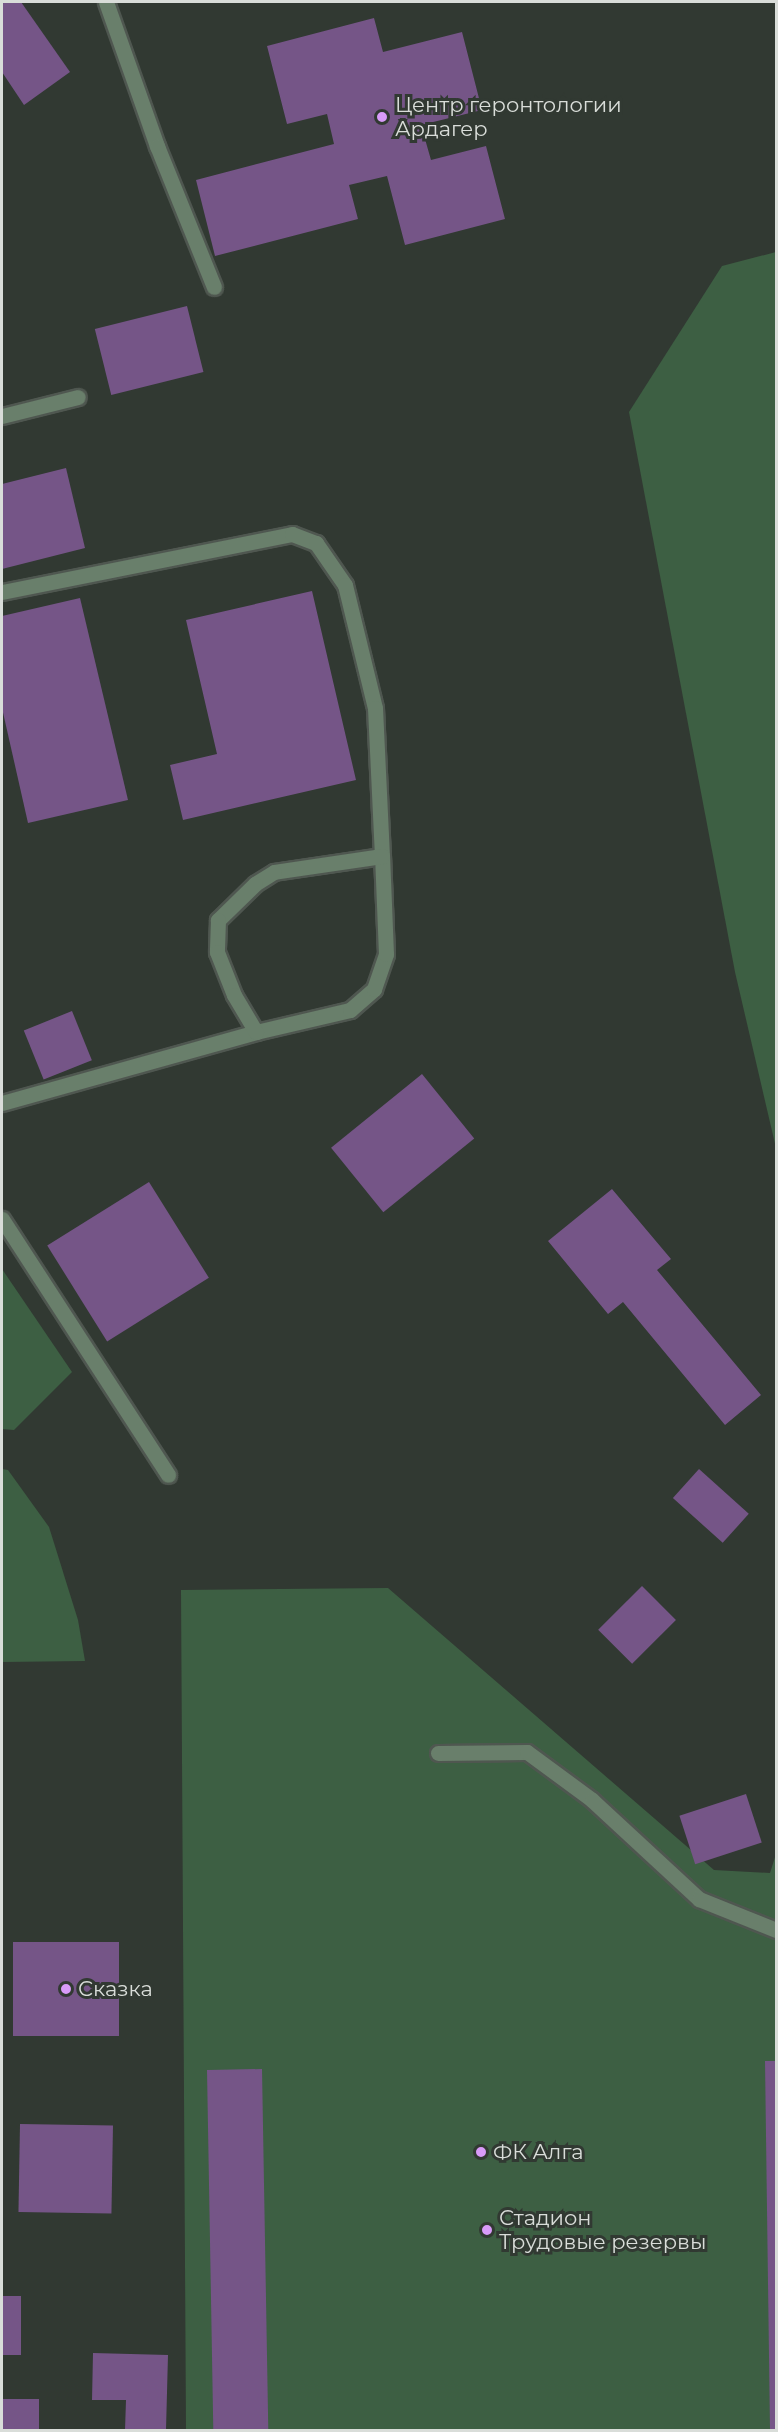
<!DOCTYPE html>
<meta charset="utf-8">
<style>
body{margin:0}
#map{position:relative;width:778px;height:2432px;overflow:hidden;background:#313932;font-family:Montserrat,sans-serif}
div>[style]{position:absolute}
.green>*{inset:0;background:#3d5f43}
.building>*{inset:0;background:#755587;transform-origin:0 0}
.roads{filter:drop-shadow(2px 0 #4f5750) drop-shadow(-2px 0 #4f5750) drop-shadow(0 2px #4f5750) drop-shadow(0 -2px #4f5750)}
.minor>*{height:15px;margin:-7.5px;padding:0 7.5px;transform-origin:7.5px;border-radius:7.5px;background:#697f6b}
.dots>*{width:16px;height:16px;translate:-50% -50%;box-sizing:border-box;border:3px solid #313932;border-radius:50%}
span{translate:-50% -50%;white-space:nowrap;text-align:center;line-height:1.15;-webkit-text-stroke:6px #313932;paint-order:stroke}
.poi-label{font-size:21px;color:#d9ddd9}
.left{translate:0 -50%;text-align:left}
.frame{position:absolute;inset:0;border:3px solid #d9ddd9;pointer-events:none}
</style>
<div id="map">
<div class="green">
<div style="clip-path:polygon(776px 252px,776px 1148px,735px 972px,629px 412px,722px 266px)"></div>
<div style="clip-path:polygon(2px 1269px,72px 1372px,14px 1430px,2px 1429px)"></div>
<div style="clip-path:polygon(2px 1469px,8px 1470px,49px 1527px,78px 1620px,85px 1661px,2px 1662px)"></div>
<div style="clip-path:polygon(388px 1588px,714px 1870px,770px 1873px,776px 1854px,776px 2430px,186px 2430px,181px 1590px)"></div>
</div>
<div class="building">
<div style="clip-path:polygon(2px 2px,21px 2px,70px 72px,24px 105px,2px 72px)"></div>
<div style="clip-path:polygon(374px 18px,383px 52px,462px 32px,482px 110px,421px 125px,431px 160px,486px 146px,505px 219px,405px 245px,387px 176px,349px 185px,358px 219px,215px 256px,196px 180px,334px 144px,327px 114px,287px 124px,267px 46px)"></div>
<div style="left:187px;top:306px;width:68px;height:95px;rotate:76deg"></div>
<div style="clip-path:polygon(66px 468px,85px 548px,2px 569px,2px 484px)"></div>
<div style="clip-path:polygon(312px 591px,356px 780px,183px 820px,170px 765px,217px 754px,186px 620px)"></div>
<div style="clip-path:polygon(80px 598px,128px 800px,28px 823px,2px 708px,2px 616px)"></div>
<div style="left:72px;top:1011px;width:53px;height:52px;rotate:68deg"></div>
<div style="left:422px;top:1074px;width:83px;height:117px;rotate:51deg"></div>
<div style="left:149px;top:1182px;width:113px;height:120px;rotate:58deg"></div>
<div style="clip-path:polygon(612px 1189px,671px 1259px,657px 1270px,761px 1395px,725px 1425px,623px 1302px,608px 1314px,548px 1241px)"></div>
<div style="left:699px;top:1469px;width:67px;height:39px;rotate:42deg"></div>
<div style="left:642px;top:1586px;width:48px;height:62px;rotate:45deg"></div>
<div style="left:746px;top:1794px;width:51px;height:70px;rotate:72deg"></div>
<div style="left:13px;top:1942px;width:106px;height:94px"></div>
<div style="clip-path:polygon(765px 2061px,776px 2061px,776px 2430px,770px 2430px)"></div>
<div style="left:262px;top:2069px;width:361px;height:55px;rotate:89deg"></div>
<div style="left:20px;top:2124px;width:93px;height:88px;rotate:1deg"></div>
<div style="left:2px;top:2296px;width:19px;height:59px"></div>
<div style="clip-path:polygon(93px 2353px,168px 2355px,166px 2430px,125px 2430px,126px 2400px,92px 2400px)"></div>
<div style="left:2px;top:2399px;width:37px;height:31px"></div>
</div>
<div class="roads">
<div class="minor">
<div style="left:106px;top:2px;width:153px;rotate:70.5deg"></div>
<div style="left:157px;top:146px;width:152px;rotate:68deg"></div>
<div style="left:2px;top:416px;width:78px;rotate:-14deg"></div>
<div style="left:2px;top:592px;width:296px;rotate:-11.3deg"></div>
<div style="left:292px;top:534px;width:26px;rotate:21deg"></div>
<div style="left:316px;top:543px;width:51px;rotate:55.4deg"></div>
<div style="left:345px;top:585px;width:127px;rotate:76.3deg"></div>
<div style="left:375px;top:708px;width:148px;rotate:87.3deg"></div>
<div style="left:2px;top:1103px;width:264px;rotate:-15.6deg"></div>
<div style="left:256px;top:1032px;width:97px;rotate:-13.2deg"></div>
<div style="left:350px;top:1010px;width:32px;rotate:-41deg"></div>
<div style="left:374px;top:989px;width:37px;rotate:-71deg"></div>
<div style="left:386px;top:954px;width:98px;rotate:-92.3deg"></div>
<div style="left:382px;top:856px;width:109px;rotate:171.6deg"></div>
<div style="left:274px;top:872px;width:22px;rotate:148deg"></div>
<div style="left:255px;top:884px;width:52px;rotate:135.8deg"></div>
<div style="left:218px;top:920px;width:32px;rotate:92deg"></div>
<div style="left:217px;top:952px;width:46px;rotate:68.4deg"></div>
<div style="left:234px;top:995px;width:43px;rotate:59.3deg"></div>
<div style="left:2px;top:1219px;width:305px;rotate:57deg"></div>
<div style="left:438px;top:1753px;width:89px;rotate:-0.6deg"></div>
<div style="left:527px;top:1752px;width:81px;rotate:36.4deg"></div>
<div style="left:592px;top:1800px;width:146px;rotate:42.8deg"></div>
<div style="left:699px;top:1899px;width:83px;rotate:21.9deg"></div>
</div>
</div>
<div class="dots">
<div style="left:382px;top:117px;background:#d89bf8"></div>
<div style="left:66px;top:1989px;background:#d89bf8"></div>
<div style="left:481px;top:2152px;background:#d89bf8"></div>
<div style="left:487px;top:2230px;background:#d89bf8"></div>
</div>
<div class="poi-label">
<span class="left" style="left:395px;top:117px">Центр геронтологии<br>Ардагер</span>
<span class="left" style="left:78px;top:1989px">Сказка</span>
<span class="left" style="left:493px;top:2152px">ФК Алга</span>
<span class="left" style="left:499px;top:2230px">Стадион<br>Трудовые резервы</span>
</div>
<div class="frame"></div>
</div>
